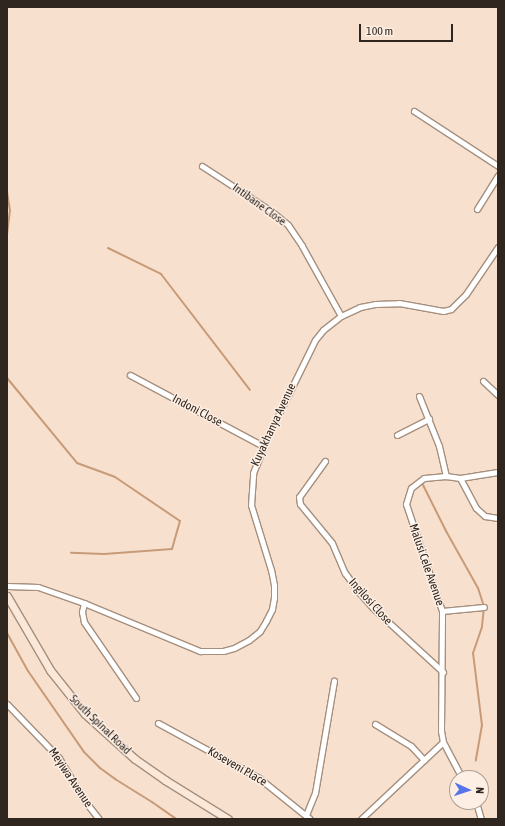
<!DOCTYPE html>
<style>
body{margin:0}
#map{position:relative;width:505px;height:826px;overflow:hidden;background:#f8e0ce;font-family:"Asap Condensed",sans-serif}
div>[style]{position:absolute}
.stream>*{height:2px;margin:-1px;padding:0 1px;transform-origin:1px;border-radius:1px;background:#c79b78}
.roads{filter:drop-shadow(1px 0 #a58f7e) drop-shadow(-1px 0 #a58f7e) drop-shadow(0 1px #a58f7e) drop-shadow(0 -1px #a58f7e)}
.street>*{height:5px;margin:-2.5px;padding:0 2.5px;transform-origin:2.5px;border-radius:2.5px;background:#fff}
.secondary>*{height:7px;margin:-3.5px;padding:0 3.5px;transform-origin:3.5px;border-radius:3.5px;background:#fbe8d9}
span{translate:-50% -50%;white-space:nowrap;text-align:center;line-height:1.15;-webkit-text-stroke:3px #feefe4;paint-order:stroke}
.street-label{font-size:12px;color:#2f261f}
.frame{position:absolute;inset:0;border:8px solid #2f261f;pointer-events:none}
.north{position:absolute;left:449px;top:770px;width:40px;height:40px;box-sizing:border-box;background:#feefe4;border:1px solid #ab9f95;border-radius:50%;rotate:93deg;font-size:11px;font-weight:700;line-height:16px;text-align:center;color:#2f261f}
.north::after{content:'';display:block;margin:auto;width:14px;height:18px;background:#5774ea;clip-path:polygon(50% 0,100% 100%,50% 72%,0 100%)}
.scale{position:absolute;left:359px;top:24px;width:94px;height:18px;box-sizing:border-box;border:2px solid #2f261f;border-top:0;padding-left:5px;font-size:12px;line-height:14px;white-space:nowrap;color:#2f261f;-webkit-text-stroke:3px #feefe4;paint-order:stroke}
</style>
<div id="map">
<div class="stream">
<div style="left:7px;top:192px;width:18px;rotate:81deg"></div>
<div style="left:10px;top:210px;width:25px;rotate:97deg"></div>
<div style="left:108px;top:248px;width:59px;rotate:26.1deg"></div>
<div style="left:161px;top:274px;width:146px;rotate:52.5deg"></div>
<div style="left:7px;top:378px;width:110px;rotate:50.5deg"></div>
<div style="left:77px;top:463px;width:40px;rotate:20.2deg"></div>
<div style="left:115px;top:477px;width:78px;rotate:34.1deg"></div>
<div style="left:180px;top:521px;width:29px;rotate:106deg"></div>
<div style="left:172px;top:549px;width:68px;rotate:175.8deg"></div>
<div style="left:104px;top:554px;width:33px;rotate:-178deg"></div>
<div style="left:422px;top:483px;width:54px;rotate:63.4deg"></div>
<div style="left:446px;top:531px;width:65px;rotate:60.7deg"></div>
<div style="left:478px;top:588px;width:20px;rotate:72deg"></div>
<div style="left:484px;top:607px;width:20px;rotate:96deg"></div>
<div style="left:482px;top:627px;width:28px;rotate:109deg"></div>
<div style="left:473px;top:653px;width:73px;rotate:82.9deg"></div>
<div style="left:482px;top:725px;width:36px;rotate:100deg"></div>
<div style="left:7px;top:633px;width:43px;rotate:61.1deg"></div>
<div style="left:28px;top:671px;width:98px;rotate:55.3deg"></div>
<div style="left:84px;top:752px;width:23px;rotate:45deg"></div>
<div style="left:100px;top:768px;width:19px;rotate:36deg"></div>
<div style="left:115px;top:779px;width:44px;rotate:31.9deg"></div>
<div style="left:152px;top:802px;width:29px;rotate:35deg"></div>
</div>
<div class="roads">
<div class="street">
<div style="left:414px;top:111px;width:100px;rotate:33.2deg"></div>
<div style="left:202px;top:166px;width:82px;rotate:33.1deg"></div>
<div style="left:271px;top:211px;width:22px;rotate:39deg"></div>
<div style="left:288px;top:225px;width:25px;rotate:56deg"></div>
<div style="left:302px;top:246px;width:80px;rotate:60.9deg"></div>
<div style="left:477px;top:209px;width:40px;rotate:-58deg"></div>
<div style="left:130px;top:375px;width:151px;rotate:28.1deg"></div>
<div style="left:483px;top:381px;width:21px;rotate:43deg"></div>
<div style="left:419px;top:396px;width:54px;rotate:68.2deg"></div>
<div style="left:439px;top:446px;width:31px;rotate:77deg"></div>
<div style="left:397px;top:435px;width:36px;rotate:-27deg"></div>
<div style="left:325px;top:461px;width:44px;rotate:125.8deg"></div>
<div style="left:299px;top:497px;width:7px;rotate:82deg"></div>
<div style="left:300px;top:504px;width:50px;rotate:50.6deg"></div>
<div style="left:332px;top:543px;width:33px;rotate:67deg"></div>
<div style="left:345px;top:573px;width:24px;rotate:54deg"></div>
<div style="left:359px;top:592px;width:21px;rotate:49deg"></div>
<div style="left:373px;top:608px;width:95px;rotate:42.4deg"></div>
<div style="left:460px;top:478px;width:34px;rotate:62deg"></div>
<div style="left:476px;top:508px;width:12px;rotate:42deg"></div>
<div style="left:485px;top:516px;width:13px;rotate:9deg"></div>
<div style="left:7px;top:586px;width:31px;rotate:2deg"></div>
<div style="left:38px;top:587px;width:49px;rotate:19.2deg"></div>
<div style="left:84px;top:603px;width:126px;rotate:22.5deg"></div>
<div style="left:200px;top:651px;width:23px"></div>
<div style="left:223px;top:651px;width:11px;rotate:-15deg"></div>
<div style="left:234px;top:648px;width:17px;rotate:-28deg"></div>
<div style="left:249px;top:640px;width:14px;rotate:-39deg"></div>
<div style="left:260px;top:631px;width:12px;rotate:-59deg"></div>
<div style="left:266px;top:621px;width:13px;rotate:-63deg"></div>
<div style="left:272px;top:609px;width:11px;rotate:-80deg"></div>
<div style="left:274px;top:598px;width:13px;rotate:-90deg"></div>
<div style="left:274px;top:585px;width:15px;rotate:-101deg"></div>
<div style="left:271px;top:570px;width:68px;rotate:-107.1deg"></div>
<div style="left:251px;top:505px;width:32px;rotate:-86deg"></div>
<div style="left:253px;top:473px;width:35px;rotate:-68deg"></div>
<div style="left:266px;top:440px;width:111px;rotate:-63.9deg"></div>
<div style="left:315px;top:340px;width:13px;rotate:-51deg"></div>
<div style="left:323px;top:330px;width:23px;rotate:-38deg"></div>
<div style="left:341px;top:316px;width:21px;rotate:-25deg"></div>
<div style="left:360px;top:307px;width:15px;rotate:-11deg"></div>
<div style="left:375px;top:304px;width:24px;rotate:-2deg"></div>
<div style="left:399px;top:303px;width:45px;rotate:10.3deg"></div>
<div style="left:443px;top:311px;width:8px;rotate:-14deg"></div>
<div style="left:451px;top:309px;width:21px;rotate:-45deg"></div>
<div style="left:466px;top:294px;width:57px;rotate:-55.8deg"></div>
<div style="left:84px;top:603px;width:9px;rotate:103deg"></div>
<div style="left:82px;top:612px;width:10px;rotate:79deg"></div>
<div style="left:84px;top:622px;width:92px;rotate:55.6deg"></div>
<div style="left:442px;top:611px;width:42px;rotate:-5.4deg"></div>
<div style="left:7px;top:704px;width:75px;rotate:46.1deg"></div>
<div style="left:59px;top:758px;width:49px;rotate:59.2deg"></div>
<div style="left:84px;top:800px;width:24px;rotate:52deg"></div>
<div style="left:158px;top:723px;width:115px;rotate:28.6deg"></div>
<div style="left:259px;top:778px;width:65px;rotate:38.8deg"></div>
<div style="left:375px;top:724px;width:42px;rotate:31.4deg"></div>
<div style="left:411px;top:746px;width:19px;rotate:47deg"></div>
<div style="left:462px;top:778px;width:41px;rotate:-117.8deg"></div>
<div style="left:443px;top:742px;width:11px;rotate:-100deg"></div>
<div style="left:441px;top:731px;width:120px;rotate:-89.5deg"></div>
<div style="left:442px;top:611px;width:113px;rotate:-108.6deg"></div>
<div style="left:406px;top:504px;width:17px;rotate:-73deg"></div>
<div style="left:411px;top:488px;width:16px;rotate:-38deg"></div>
<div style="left:424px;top:478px;width:22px;rotate:-5deg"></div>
<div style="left:446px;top:476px;width:14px;rotate:8deg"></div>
<div style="left:460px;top:478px;width:38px;rotate:-9deg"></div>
<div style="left:476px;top:802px;width:18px;rotate:74deg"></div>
<div style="left:306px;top:815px;width:24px;rotate:-68deg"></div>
<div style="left:315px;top:793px;width:114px;rotate:-80.4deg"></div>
<div style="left:361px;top:819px;width:112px;rotate:-43.2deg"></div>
</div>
<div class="secondary">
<div style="left:7px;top:596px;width:86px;rotate:59.8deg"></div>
<div style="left:50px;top:670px;width:56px;rotate:51.5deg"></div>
<div style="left:85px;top:714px;width:67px;rotate:42deg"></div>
<div style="left:135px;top:759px;width:37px;rotate:35deg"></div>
<div style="left:165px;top:780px;width:74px;rotate:31.8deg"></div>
</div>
</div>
<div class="street-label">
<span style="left:259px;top:205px;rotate:36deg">Intibane Close</span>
<span style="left:197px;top:411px;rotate:28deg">Indoni Close</span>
<span style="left:274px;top:425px;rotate:-65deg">Kuyakhanya Avenue</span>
<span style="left:426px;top:565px;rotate:71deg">Malusi Cele Avenue</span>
<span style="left:370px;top:602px;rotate:48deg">Ingilosi Close</span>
<span style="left:100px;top:725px;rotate:44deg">South Spinal Road</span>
<span style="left:237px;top:767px;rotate:30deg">Koseveni Place</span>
<span style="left:70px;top:778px;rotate:56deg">Meyiwa Avenue</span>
</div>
<div class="frame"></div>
<div class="north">N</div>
<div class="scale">100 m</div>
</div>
